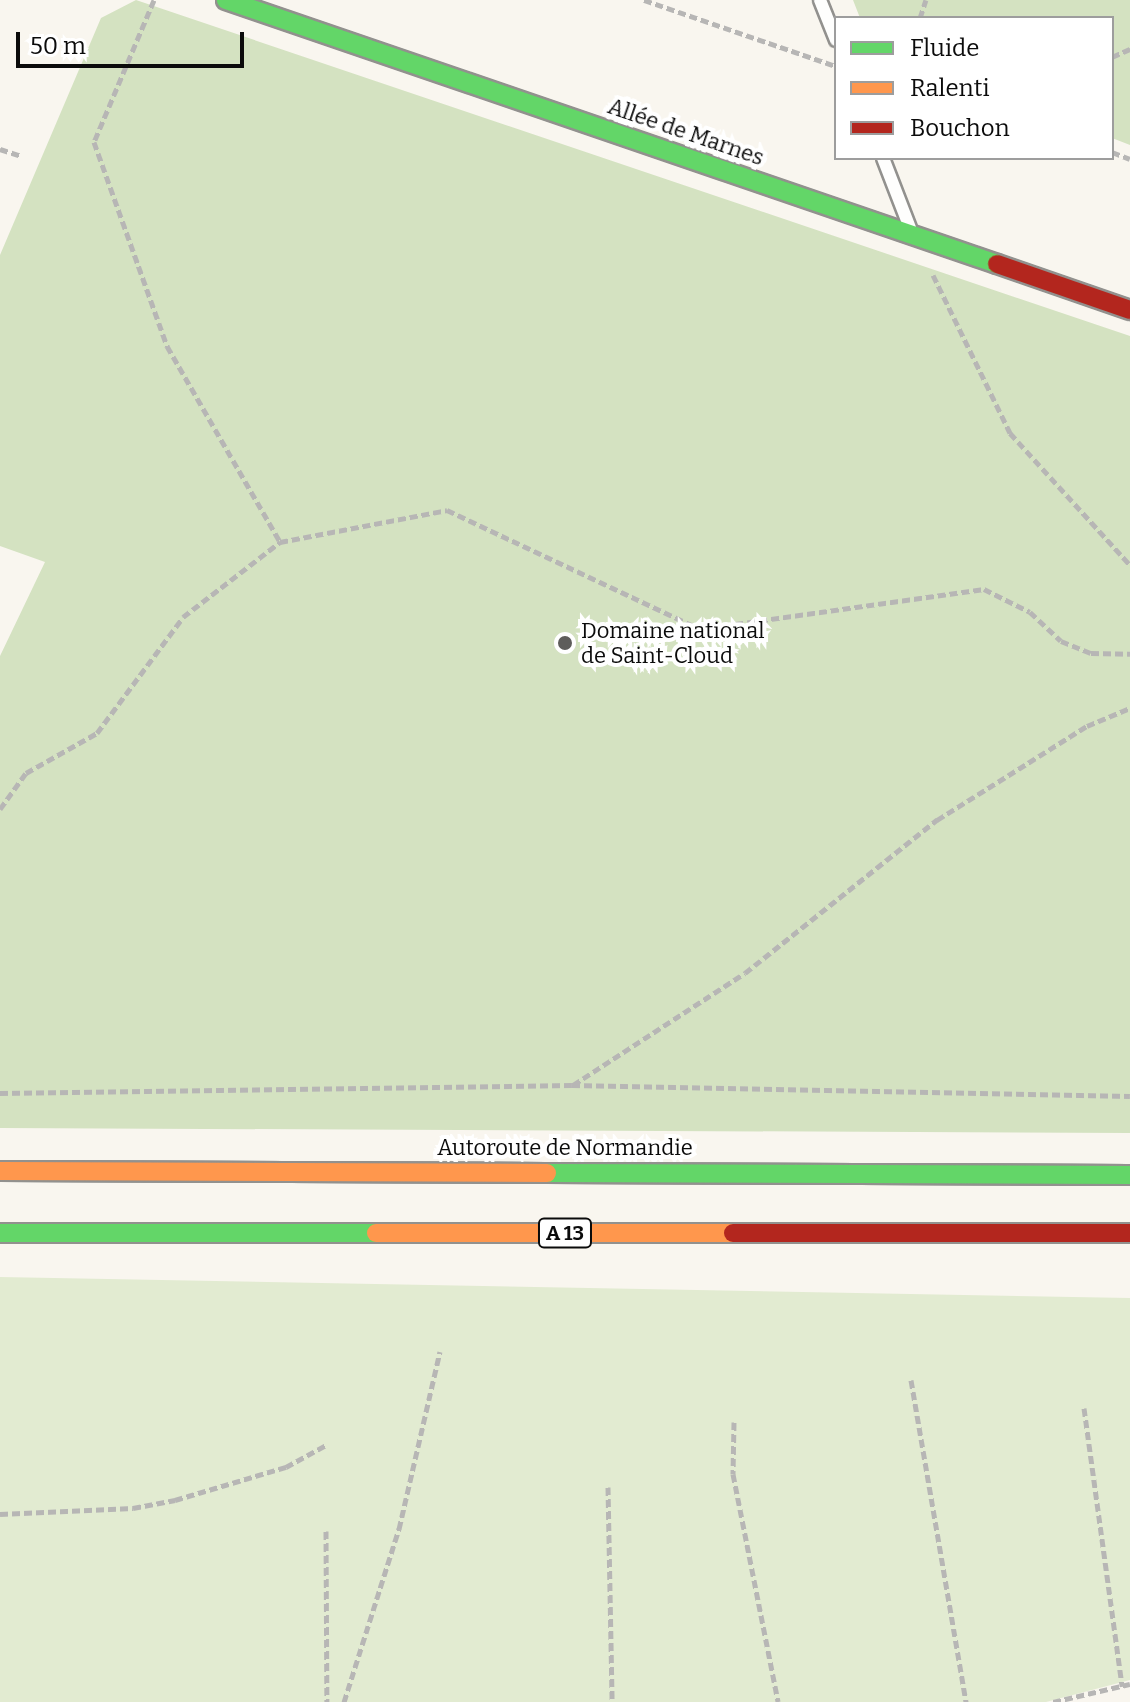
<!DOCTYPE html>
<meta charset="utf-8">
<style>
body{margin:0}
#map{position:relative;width:1130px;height:1702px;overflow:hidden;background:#f9f6ef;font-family:Bitter,serif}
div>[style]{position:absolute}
.green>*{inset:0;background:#e2ebd1}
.forest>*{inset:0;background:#d4e2c1}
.path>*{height:5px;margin-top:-2.5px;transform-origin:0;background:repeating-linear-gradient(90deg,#b7b6b5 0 8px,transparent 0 12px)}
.roads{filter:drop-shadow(2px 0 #92918e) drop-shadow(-2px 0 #92918e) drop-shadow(0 2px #92918e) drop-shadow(0 -2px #92918e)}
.lane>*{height:12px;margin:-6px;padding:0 6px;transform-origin:6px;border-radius:6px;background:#fefefd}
.fast>*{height:18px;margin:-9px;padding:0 9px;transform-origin:9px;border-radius:9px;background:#63d668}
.slow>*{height:18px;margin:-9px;padding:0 9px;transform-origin:9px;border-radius:9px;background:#ff974d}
.jam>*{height:18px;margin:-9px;padding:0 9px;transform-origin:9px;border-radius:9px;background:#b3261e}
.dots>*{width:22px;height:22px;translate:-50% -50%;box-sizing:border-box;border:4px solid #fff;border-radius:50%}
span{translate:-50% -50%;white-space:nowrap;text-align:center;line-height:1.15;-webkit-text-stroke:8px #fff;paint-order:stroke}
.shield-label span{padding:2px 6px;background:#fff;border:2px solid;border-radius:6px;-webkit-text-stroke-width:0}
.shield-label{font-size:20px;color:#0b0b0b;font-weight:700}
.street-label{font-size:22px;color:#0b0b0b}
.poi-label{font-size:22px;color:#0b0b0b}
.left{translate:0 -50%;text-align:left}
.legend{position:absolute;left:834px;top:16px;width:280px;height:144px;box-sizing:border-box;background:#fff;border:2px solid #9d9d9d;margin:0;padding:10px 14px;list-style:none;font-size:24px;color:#0b0b0b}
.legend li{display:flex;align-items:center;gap:16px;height:40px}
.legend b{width:40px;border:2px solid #9d9d9d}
.scale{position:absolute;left:16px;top:32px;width:228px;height:36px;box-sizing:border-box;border:4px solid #0b0b0b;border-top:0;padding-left:10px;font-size:24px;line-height:28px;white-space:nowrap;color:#0b0b0b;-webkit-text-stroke:6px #fff;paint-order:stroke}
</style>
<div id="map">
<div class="green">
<div style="clip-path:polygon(0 1277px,1130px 1298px,1130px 1680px,1046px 1702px,0 1702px)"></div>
</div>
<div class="forest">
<div style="clip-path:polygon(136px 0,1130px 336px,1130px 1133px,0 1128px,0 656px,45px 562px,0 546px,0 255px,101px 18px)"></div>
<div style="clip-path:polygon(853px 0,1130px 0,1130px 145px,1112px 138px,1112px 18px,860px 18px)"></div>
</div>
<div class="path">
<div style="left:154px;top:0;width:154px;rotate:112.9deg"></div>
<div style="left:94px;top:142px;width:217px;rotate:70.3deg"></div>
<div style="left:167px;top:346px;width:226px;rotate:60deg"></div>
<div style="left:644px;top:0;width:203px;rotate:19deg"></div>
<div style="left:920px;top:18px;width:19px;rotate:-72deg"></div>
<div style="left:1112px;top:57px;width:20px;rotate:-24deg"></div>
<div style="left:0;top:149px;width:23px;rotate:18deg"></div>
<div style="left:1112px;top:152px;width:19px;rotate:21deg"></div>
<div style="left:933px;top:275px;width:176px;rotate:64deg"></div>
<div style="left:1010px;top:433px;width:178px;rotate:47.7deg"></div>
<div style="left:0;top:809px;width:44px;rotate:-54.2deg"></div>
<div style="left:26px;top:773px;width:81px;rotate:-29.4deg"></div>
<div style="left:97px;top:733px;width:144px;rotate:-53.4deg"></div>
<div style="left:183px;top:617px;width:123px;rotate:-37.7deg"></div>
<div style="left:280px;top:542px;width:170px;rotate:-10.8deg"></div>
<div style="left:447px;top:510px;width:280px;rotate:25.2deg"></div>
<div style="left:700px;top:629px;width:287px;rotate:-8deg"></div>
<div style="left:984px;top:589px;width:51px;rotate:26.6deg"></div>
<div style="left:1030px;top:612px;width:42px;rotate:43.1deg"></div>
<div style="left:1061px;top:641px;width:32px;rotate:22deg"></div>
<div style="left:1091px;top:653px;width:39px;rotate:1deg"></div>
<div style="left:573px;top:1085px;width:205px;rotate:-33.1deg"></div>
<div style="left:745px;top:973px;width:246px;rotate:-38.6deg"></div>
<div style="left:937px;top:820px;width:177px;rotate:-32.1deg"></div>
<div style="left:1087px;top:726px;width:47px;rotate:-22.7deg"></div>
<div style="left:0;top:1093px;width:572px;rotate:-0.8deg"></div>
<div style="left:572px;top:1085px;width:558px;rotate:1.13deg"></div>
<div style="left:911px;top:1380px;width:327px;rotate:80.3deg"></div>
<div style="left:1084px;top:1408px;width:281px;rotate:82.2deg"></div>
<div style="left:734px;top:1422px;width:52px;rotate:91.1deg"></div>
<div style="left:733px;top:1474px;width:232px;rotate:78.8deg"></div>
<div style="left:608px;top:1487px;width:215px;rotate:88.9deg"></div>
<div style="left:0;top:1514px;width:133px;rotate:-2.6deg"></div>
<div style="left:133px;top:1508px;width:43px;rotate:-10.8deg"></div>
<div style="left:175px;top:1500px;width:116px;rotate:-16.6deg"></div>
<div style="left:286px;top:1467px;width:46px;rotate:-28.8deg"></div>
<div style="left:326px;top:1531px;width:171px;rotate:89.7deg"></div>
<div style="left:344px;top:1702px;width:182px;rotate:-72.4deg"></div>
<div style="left:399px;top:1529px;width:182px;rotate:-77deg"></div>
<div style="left:1053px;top:1702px;width:79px;rotate:-13.2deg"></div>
</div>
<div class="roads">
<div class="lane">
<div style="left:820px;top:0;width:43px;rotate:68.2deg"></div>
<div style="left:883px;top:158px;width:75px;rotate:68.9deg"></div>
</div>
<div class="fast">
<div style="left:226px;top:0;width:815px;rotate:18.9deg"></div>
<div style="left:547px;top:1173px;width:583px;rotate:0.2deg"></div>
<div style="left:0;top:1233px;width:376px"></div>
</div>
<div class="slow">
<div style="left:0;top:1171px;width:547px;rotate:0.21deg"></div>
<div style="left:376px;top:1233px;width:357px"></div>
</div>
<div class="jam">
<div style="left:997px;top:264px;width:141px;rotate:19.1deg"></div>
<div style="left:733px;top:1233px;width:397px"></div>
</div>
</div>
<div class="dots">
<div style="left:565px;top:643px;background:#5e5d5b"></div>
</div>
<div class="shield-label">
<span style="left:565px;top:1233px">A 13</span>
</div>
<div class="street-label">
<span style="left:686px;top:132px;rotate:19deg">Allée de Marnes</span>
<span style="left:565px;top:1148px">Autoroute de Normandie</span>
</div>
<div class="poi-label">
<span class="left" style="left:581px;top:643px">Domaine national<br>de Saint-Cloud</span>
</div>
<ul class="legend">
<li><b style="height:10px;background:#63d668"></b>Fluide</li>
<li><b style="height:10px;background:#ff974d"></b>Ralenti</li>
<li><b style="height:10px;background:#b3261e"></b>Bouchon</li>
</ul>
<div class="scale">50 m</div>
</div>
